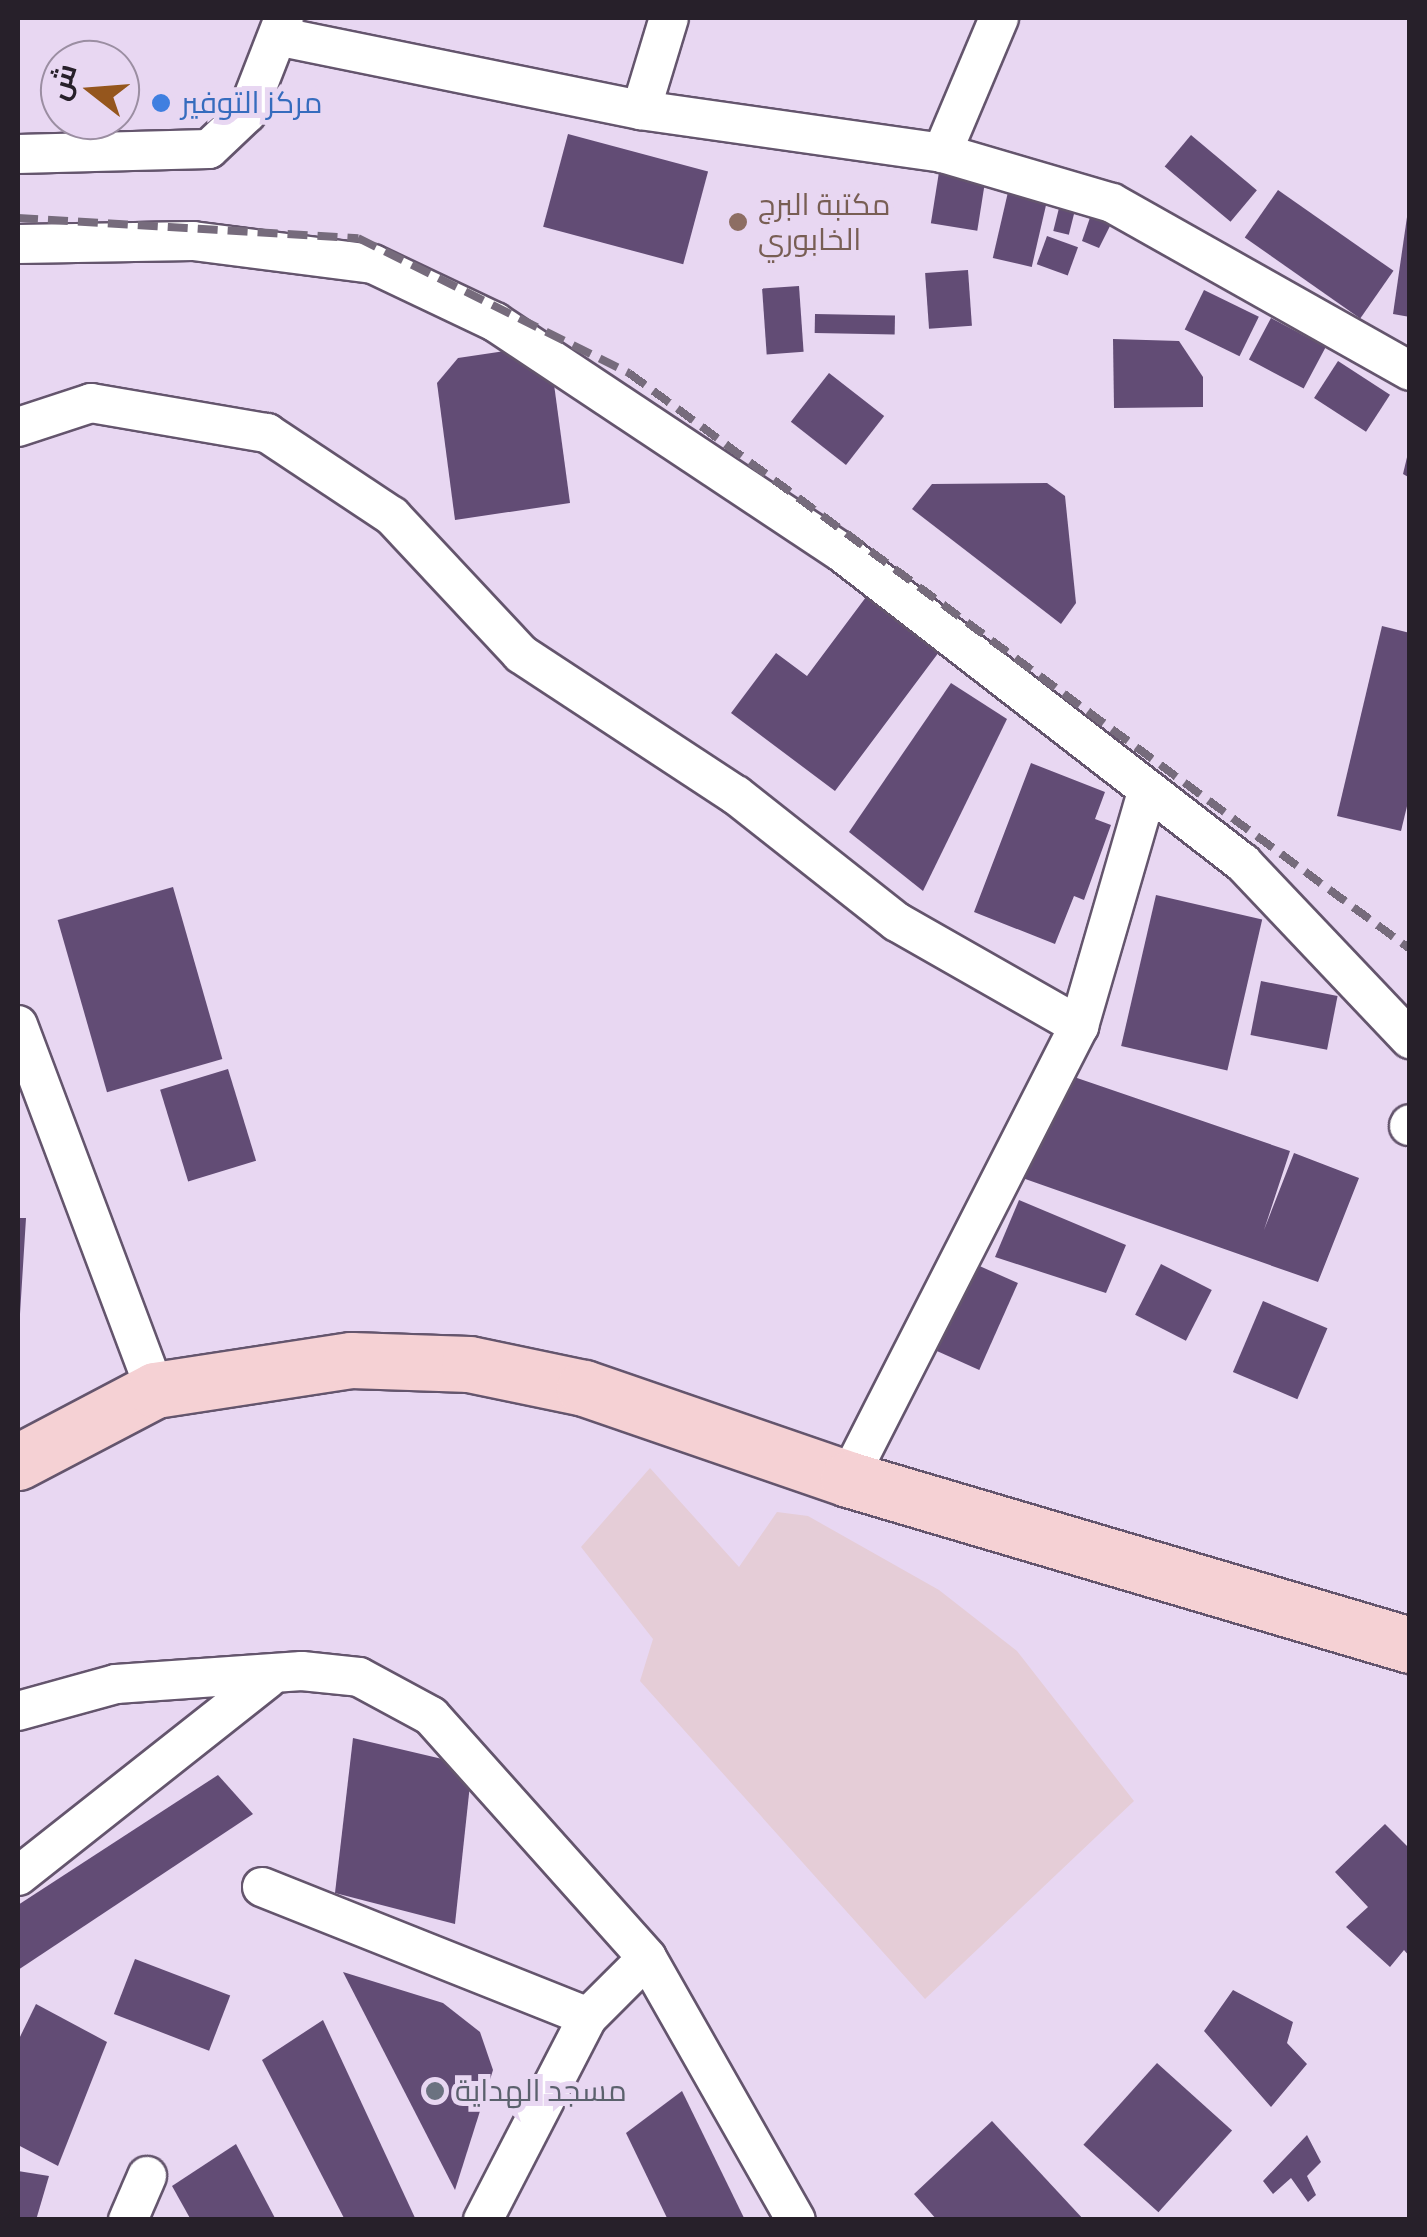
<!DOCTYPE html>
<meta charset="utf-8">
<style>
body{margin:0}
#map{position:relative;width:1427px;height:2237px;overflow:hidden;background:#e8d7f2;font-family:"Roboto Condensed",Cairo,sans-serif}
div>[style]{position:absolute}
.industrial>*{inset:0;background:#e5cdd7}
.building>*{inset:0;background:#624c75;transform-origin:0 0}
.roads{filter:drop-shadow(2px 0 #64556d) drop-shadow(-2px 0 #64556d) drop-shadow(0 2px #64556d) drop-shadow(0 -2px #64556d)}
.street>*{height:38px;margin:-19px;padding:0 19px;transform-origin:19px;border-radius:19px;background:#fff}
.primary>*{height:55px;margin:-27.5px;padding:0 27.5px;transform-origin:27.5px;border-radius:27.5px;background:#f5d1d4}
.rail>*{height:8px;margin-top:-4px;transform-origin:0;background:repeating-linear-gradient(90deg,#766b7c 0 20px,transparent 0 30px)}
.dots>*{width:28px;height:28px;translate:-50% -50%;box-sizing:border-box;border:5px solid #e8d7f2;border-radius:50%}
span{translate:-50% -50%;white-space:nowrap;text-align:center;line-height:1.15;-webkit-text-stroke:10px #e8d7f2;paint-order:stroke}
.shop-label{font-size:30px;color:#366cbe}
.left{translate:0 -50%;text-align:left}
.education-label{font-size:30px;color:#785e54}
.worship-label{font-size:30px;color:#5b616d}
.frame{position:absolute;inset:0;border:20px solid #27202a;pointer-events:none}
.north{position:absolute;left:40px;top:40px;width:100px;height:100px;box-sizing:border-box;background:#e8d7f2;border:2px solid #9b8ea2;border-radius:50%;rotate:287deg;font-size:28px;font-weight:700;line-height:40px;text-align:center;color:#27202a}
.north::after{content:'';display:block;margin:auto;width:35px;height:45px;background:#95561d;clip-path:polygon(50% 0,100% 100%,50% 72%,0 100%)}
</style>
<div id="map">
<div class="industrial">
<div style="clip-path:polygon(650px 1468px,739px 1567px,777px 1512px,808px 1516px,939px 1590px,1017px 1651px,1134px 1801px,925px 1999px,640px 1681px,653px 1639px,581px 1547px)"></div>
</div>
<div class="building">
<div style="left:568px;top:134px;width:145px;height:96px;rotate:15deg"></div>
<div style="left:1191px;top:135px;width:86px;height:41px;rotate:40deg"></div>
<div style="left:939px;top:172px;width:47px;height:52px;rotate:9deg"></div>
<div style="left:1011px;top:179px;width:40px;height:81px;rotate:13deg"></div>
<div style="left:1278px;top:190px;width:141px;height:58px;rotate:35deg"></div>
<div style="left:1062px;top:196px;width:16px;height:36px;rotate:14deg"></div>
<div style="clip-path:polygon(1096px 200px,1119px 208px,1099px 248px,1082px 241px)"></div>
<div style="clip-path:polygon(1407px 217px,1410px 218px,1410px 317px,1393px 314px)"></div>
<div style="left:1047px;top:236px;width:33px;height:30px;rotate:20deg"></div>
<div style="left:968px;top:270px;width:56px;height:43px;rotate:86deg"></div>
<div style="left:799px;top:286px;width:66px;height:37px;rotate:86deg"></div>
<div style="left:1204px;top:290px;width:61px;height:44px;rotate:26deg"></div>
<div style="left:815px;top:314px;width:80px;height:19px;rotate:1deg"></div>
<div style="left:1271px;top:318px;width:62px;height:47px;rotate:28deg"></div>
<div style="clip-path:polygon(1113px 339px,1179px 341px,1203px 377px,1203px 407px,1114px 408px)"></div>
<div style="clip-path:polygon(526px 348px,551px 362px,570px 503px,455px 520px,437px 383px,458px 358px)"></div>
<div style="left:1338px;top:361px;width:62px;height:44px;rotate:33deg"></div>
<div style="left:829px;top:373px;width:70px;height:62px;rotate:38deg"></div>
<div style="clip-path:polygon(1408px 453px,1410px 453px,1410px 478px,1403px 474px)"></div>
<div style="clip-path:polygon(1047px 483px,1065px 496px,1076px 603px,1061px 624px,912px 509px,932px 484px)"></div>
<div style="clip-path:polygon(866px 597px,939px 652px,835px 791px,731px 713px,776px 653px,807px 676px)"></div>
<div style="clip-path:polygon(1382px 626px,1410px 633px,1410px 794px,1401px 831px,1337px 816px)"></div>
<div style="clip-path:polygon(951px 683px,1007px 719px,923px 891px,849px 832px)"></div>
<div style="clip-path:polygon(1031px 763px,1105px 792px,1095px 819px,1111px 825px,1084px 900px,1074px 896px,1055px 944px,974px 912px)"></div>
<div style="left:173px;top:887px;width:179px;height:120px;rotate:74deg"></div>
<div style="left:1156px;top:895px;width:109px;height:155px;rotate:13deg"></div>
<div style="left:1261px;top:981px;width:78px;height:55px;rotate:11deg"></div>
<div style="clip-path:polygon(1042px 1066px,1290px 1151px,1264px 1230px,1294px 1153px,1359px 1178px,1318px 1282px,1005px 1172px)"></div>
<div style="left:228px;top:1069px;width:96px;height:71px;rotate:73deg"></div>
<div style="clip-path:polygon(1019px 1200px,1126px 1245px,1106px 1293px,995px 1257px)"></div>
<div style="clip-path:polygon(18px 1218px,26px 1218px,20px 1314px,18px 1314px)"></div>
<div style="left:975px;top:1264px;width:47px;height:95px;rotate:24deg"></div>
<div style="left:1161px;top:1264px;width:57px;height:57px;rotate:27deg"></div>
<div style="left:1263px;top:1301px;width:70px;height:77px;rotate:23deg"></div>
<div style="clip-path:polygon(353px 1738px,472px 1766px,455px 1924px,335px 1893px)"></div>
<div style="clip-path:polygon(218px 1775px,253px 1814px,18px 1970px,18px 1905px)"></div>
<div style="clip-path:polygon(1385px 1824px,1410px 1849px,1410px 1957px,1404px 1950px,1390px 1967px,1346px 1927px,1368px 1907px,1335px 1872px)"></div>
<div style="left:135px;top:1959px;width:102px;height:59px;rotate:21deg"></div>
<div style="clip-path:polygon(343px 1972px,443px 2003px,480px 2032px,493px 2070px,455px 2190px)"></div>
<div style="clip-path:polygon(1233px 1990px,1293px 2022px,1287px 2043px,1307px 2064px,1271px 2107px,1204px 2031px)"></div>
<div style="clip-path:polygon(36px 2004px,107px 2042px,58px 2166px,18px 2145px,18px 2041px)"></div>
<div style="clip-path:polygon(323px 2020px,416px 2220px,345px 2220px,262px 2060px)"></div>
<div style="left:1157px;top:2063px;width:101px;height:110px;rotate:42deg"></div>
<div style="clip-path:polygon(682px 2091px,745px 2220px,668px 2220px,626px 2133px)"></div>
<div style="clip-path:polygon(992px 2121px,1084px 2220px,937px 2220px,914px 2194px)"></div>
<div style="clip-path:polygon(1307px 2135px,1321px 2162px,1307px 2176px,1316px 2195px,1308px 2202px,1291px 2178px,1273px 2194px,1263px 2181px)"></div>
<div style="clip-path:polygon(236px 2144px,276px 2220px,191px 2220px,172px 2186px)"></div>
<div style="clip-path:polygon(18px 2171px,49px 2176px,36px 2220px,18px 2220px)"></div>
</div>
<div class="roads">
<div class="street">
<div style="left:281px;top:37px;width:367px;rotate:11.5deg"></div>
<div style="left:641px;top:110px;width:304px;rotate:8.1deg"></div>
<div style="left:942px;top:153px;width:177px;rotate:16.4deg"></div>
<div style="left:1112px;top:203px;width:342px;rotate:29.4deg"></div>
<div style="left:641px;top:110px;width:96px;rotate:-73.1deg"></div>
<div style="left:942px;top:153px;width:147px;rotate:-67.1deg"></div>
<div style="left:18px;top:154px;width:191px;rotate:-1.5deg"></div>
<div style="left:209px;top:149px;width:52px;rotate:-43.5deg"></div>
<div style="left:247px;top:113px;width:102px;rotate:-68.7deg"></div>
<div style="left:18px;top:244px;width:175px;rotate:-1deg"></div>
<div style="left:193px;top:241px;width:181px;rotate:7.3deg"></div>
<div style="left:373px;top:264px;width:135px;rotate:25.4deg"></div>
<div style="left:495px;top:322px;width:414px;rotate:33.6deg"></div>
<div style="left:840px;top:551px;width:510px;rotate:37.75deg"></div>
<div style="left:1243px;top:863px;width:243px;rotate:46.5deg"></div>
<div style="left:18px;top:427px;width:77px;rotate:-18.2deg"></div>
<div style="left:91px;top:403px;width:179px;rotate:9.7deg"></div>
<div style="left:267px;top:433px;width:150px;rotate:33.6deg"></div>
<div style="left:392px;top:516px;width:189px;rotate:46.9deg"></div>
<div style="left:521px;top:654px;width:257px;rotate:33.3deg"></div>
<div style="left:736px;top:795px;width:205px;rotate:38.3deg"></div>
<div style="left:897px;top:922px;width:210px;rotate:29.7deg"></div>
<div style="left:1079px;top:1026px;width:508px;rotate:117.02deg"></div>
<div style="left:18px;top:1025px;width:390px;rotate:69.4deg"></div>
<div style="left:1079px;top:1026px;width:240px;rotate:-73.8deg"></div>
<div style="left:1409px;top:1126px;width:2px;rotate:-63deg"></div>
<div style="left:18px;top:1711px;width:102px;rotate:-15.4deg"></div>
<div style="left:116px;top:1684px;width:186px;rotate:-4deg"></div>
<div style="left:302px;top:1671px;width:57px;rotate:6deg"></div>
<div style="left:359px;top:1677px;width:82px;rotate:28.4deg"></div>
<div style="left:431px;top:1716px;width:324px;rotate:48.2deg"></div>
<div style="left:18px;top:1876px;width:318px;rotate:-38.3deg"></div>
<div style="left:262px;top:1887px;width:351px;rotate:21.7deg"></div>
<div style="left:128px;top:2220px;width:48px;rotate:-66.6deg"></div>
<div style="left:483px;top:2220px;width:229px;rotate:-62.7deg"></div>
<div style="left:588px;top:2017px;width:83px;rotate:-45deg"></div>
<div style="left:647px;top:1958px;width:301px;rotate:60.4deg"></div>
</div>
<div class="primary">
<div style="left:18px;top:1462px;width:155px;rotate:-27.7deg"></div>
<div style="left:155px;top:1390px;width:198px;rotate:-8.7deg"></div>
<div style="left:351px;top:1360px;width:118px;rotate:1.9deg"></div>
<div style="left:469px;top:1364px;width:117px;rotate:11.8deg"></div>
<div style="left:584px;top:1388px;width:279px;rotate:19deg"></div>
<div style="left:848px;top:1479px;width:586px;rotate:16.46deg"></div>
</div>
</div>
<div class="rail">
<div style="left:18px;top:218px;width:341px;rotate:3.4deg"></div>
<div style="left:358px;top:238px;width:303px;rotate:26.5deg"></div>
<div style="left:629px;top:373px;width:970px;rotate:36.41deg"></div>
</div>
<div class="dots">
<div style="left:161px;top:103px;background:#3f7fe0"></div>
<div style="left:738px;top:222px;background:#8d6e63"></div>
<div style="left:435px;top:2091px;background:#6b7280"></div>
</div>
<div class="shop-label">
<span class="left" style="left:181px;top:103px">مركز التوفير</span>
</div>
<div class="education-label">
<span class="left" style="left:758px;top:222px">مكتبة البرج<br>الخابوري</span>
</div>
<div class="worship-label">
<span class="left" style="left:455px;top:2091px">مسجد الهداية</span>
</div>
<div class="frame"></div>
<div class="north">ش</div>
</div>
